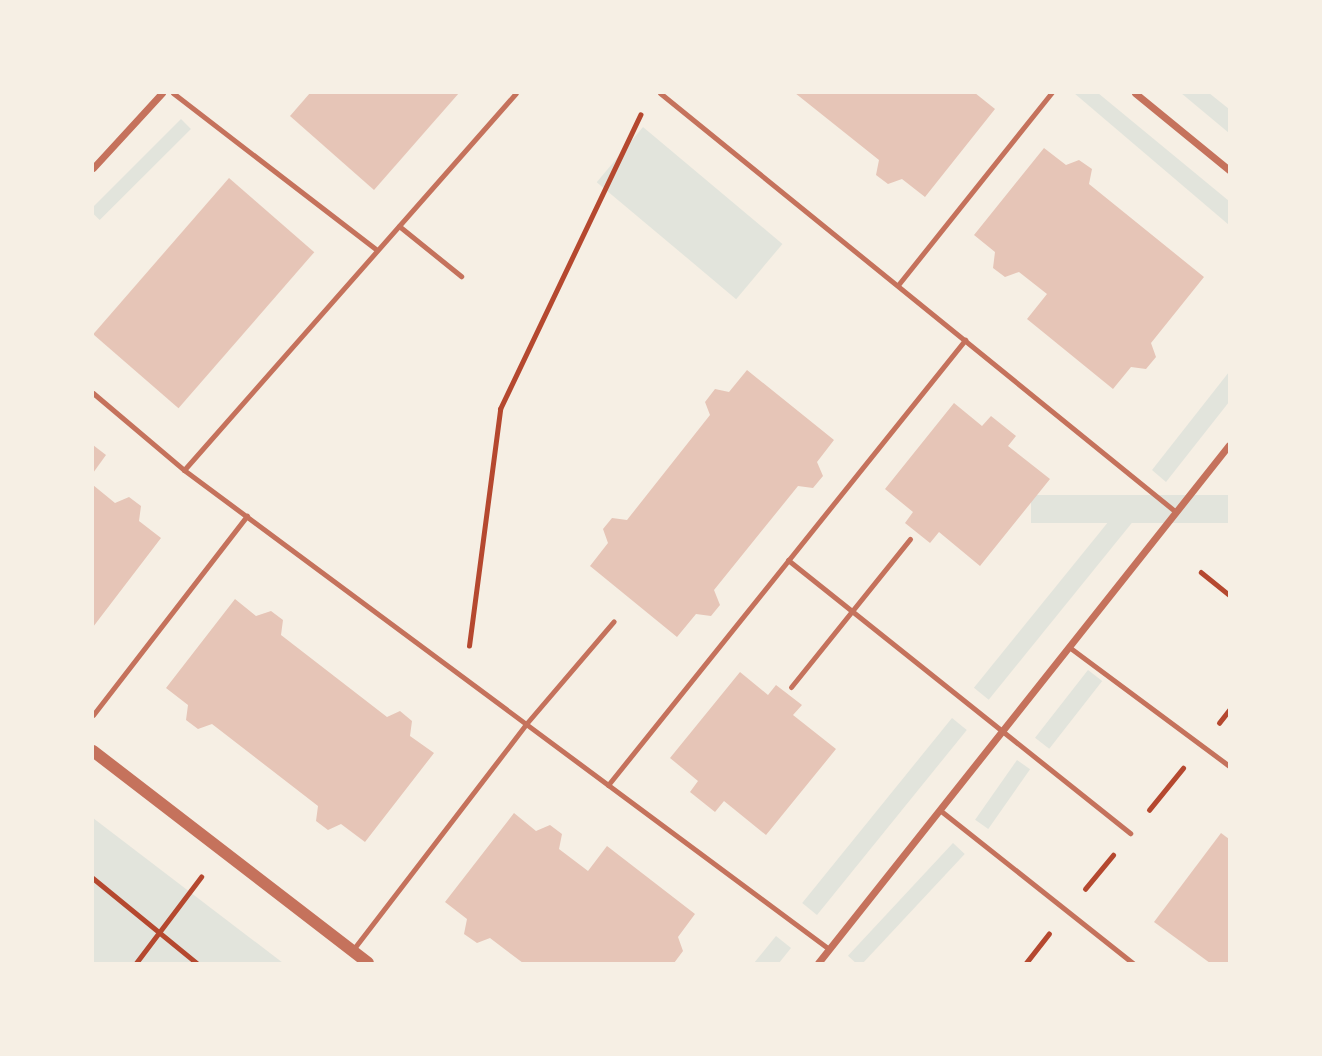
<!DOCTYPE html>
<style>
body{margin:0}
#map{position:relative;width:1322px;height:1056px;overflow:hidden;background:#f6efe4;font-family:Helvetica,sans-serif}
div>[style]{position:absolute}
.green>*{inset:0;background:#e2e4dc;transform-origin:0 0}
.building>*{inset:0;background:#e6c5b7;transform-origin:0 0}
.path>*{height:4.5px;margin:-2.25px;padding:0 2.25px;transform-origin:2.25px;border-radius:2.25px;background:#b5482f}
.service>*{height:5px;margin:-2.5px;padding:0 2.5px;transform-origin:2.5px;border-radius:2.5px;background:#c5725c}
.minor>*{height:7px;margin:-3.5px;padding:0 3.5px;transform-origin:3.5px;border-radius:3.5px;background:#c5725c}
.tertiary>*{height:12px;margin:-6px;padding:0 6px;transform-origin:6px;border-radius:6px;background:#c5725c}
span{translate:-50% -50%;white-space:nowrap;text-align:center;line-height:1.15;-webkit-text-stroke:7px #f6efe4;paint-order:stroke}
.frame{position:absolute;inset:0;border:94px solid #f6efe4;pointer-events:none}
</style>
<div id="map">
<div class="green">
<div style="clip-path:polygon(1074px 93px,1098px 93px,1229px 201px,1229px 225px)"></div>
<div style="clip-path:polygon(1181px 93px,1209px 93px,1229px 109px,1229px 133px)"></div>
<div style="left:181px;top:119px;width:14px;height:129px;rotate:45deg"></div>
<div style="left:643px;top:127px;width:182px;height:72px;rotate:40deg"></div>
<div style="clip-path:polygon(1229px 372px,1229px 402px,1166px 482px,1152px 470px)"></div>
<div style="left:1130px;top:495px;width:19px;height:248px;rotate:39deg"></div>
<div style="left:1229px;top:495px;width:28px;height:198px;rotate:90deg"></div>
<div style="left:1088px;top:670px;width:18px;height:86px;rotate:38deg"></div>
<div style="left:952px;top:718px;width:19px;height:238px;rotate:39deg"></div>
<div style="left:1017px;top:760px;width:16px;height:73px;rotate:35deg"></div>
<div style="clip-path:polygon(93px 818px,283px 963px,93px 963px)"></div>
<div style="left:953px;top:843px;width:16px;height:154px;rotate:43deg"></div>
<div style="clip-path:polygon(776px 936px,791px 948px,779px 963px,754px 963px)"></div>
</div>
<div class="building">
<div style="clip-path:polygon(310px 93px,459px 93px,374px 190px,290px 116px)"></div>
<div style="clip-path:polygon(795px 93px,975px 93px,995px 109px,925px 197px,902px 179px,888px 184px,876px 175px,879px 160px)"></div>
<div style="clip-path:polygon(1044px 148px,1066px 165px,1079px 160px,1092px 169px,1089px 184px,1204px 277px,1151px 343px,1156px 357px,1146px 369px,1131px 367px,1113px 389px,1027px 319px,1047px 294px,1019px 272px,1005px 277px,993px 268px,995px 252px,974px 235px)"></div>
<div style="left:229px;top:178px;width:113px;height:207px;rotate:41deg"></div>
<div style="clip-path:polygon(747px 370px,834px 440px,817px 462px,823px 476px,813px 488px,798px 486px,714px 590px,720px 605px,711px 616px,696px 614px,677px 637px,590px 566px,608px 543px,603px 529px,612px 518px,627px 520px,710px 415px,705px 402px,715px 389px,729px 392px)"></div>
<div style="clip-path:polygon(954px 403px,982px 426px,991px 416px,1016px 436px,1008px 446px,1050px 479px,980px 566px,939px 532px,930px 543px,905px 523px,913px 512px,885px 489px)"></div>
<div style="clip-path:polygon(93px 445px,106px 455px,93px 473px)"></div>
<div style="clip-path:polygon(93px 485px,115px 503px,129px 497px,141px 506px,139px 521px,161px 538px,93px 627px)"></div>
<div style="clip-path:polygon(235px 599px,256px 616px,271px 611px,283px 620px,281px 635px,387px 717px,400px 711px,412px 721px,410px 736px,434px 753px,365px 842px,341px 824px,328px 830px,316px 821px,318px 806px,212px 724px,198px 729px,186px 720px,188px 705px,166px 688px)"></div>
<div style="clip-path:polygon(740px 672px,768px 695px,776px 685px,802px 705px,793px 715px,836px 749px,766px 835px,724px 801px,715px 812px,690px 792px,698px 781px,670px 758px)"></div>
<div style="clip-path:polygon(514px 813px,536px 831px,550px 825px,562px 834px,559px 849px,588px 871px,607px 846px,695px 914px,678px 937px,683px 951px,674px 963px,523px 963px,490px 938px,477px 943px,464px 934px,467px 919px,445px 902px)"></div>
<div style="clip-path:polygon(1221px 833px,1229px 839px,1229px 963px,1210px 963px,1154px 922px)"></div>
</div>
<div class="path">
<div style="left:1201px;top:572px;width:36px;rotate:39deg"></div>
<div style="left:469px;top:646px;width:239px;rotate:-82.5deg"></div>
<div style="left:500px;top:409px;width:326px;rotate:-64.5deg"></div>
<div style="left:1219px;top:723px;width:16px;rotate:-52deg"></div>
<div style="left:1149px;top:810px;width:54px;rotate:-51deg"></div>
<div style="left:93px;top:878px;width:134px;rotate:39.3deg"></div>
<div style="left:1085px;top:889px;width:44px;rotate:-50.5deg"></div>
<div style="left:136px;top:963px;width:108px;rotate:-52.9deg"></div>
<div style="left:1026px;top:963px;width:37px;rotate:-52deg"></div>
</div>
<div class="service">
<div style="left:173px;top:93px;width:257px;rotate:37.6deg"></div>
<div style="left:660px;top:93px;width:665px;rotate:39.08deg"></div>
<div style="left:399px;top:226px;width:80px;rotate:38.9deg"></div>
<div style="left:898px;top:285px;width:246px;rotate:-51.4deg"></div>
<div style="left:93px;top:393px;width:119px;rotate:40.2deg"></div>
<div style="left:184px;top:470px;width:803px;rotate:36.6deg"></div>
<div style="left:184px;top:470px;width:502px;rotate:-48.63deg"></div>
<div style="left:788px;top:560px;width:438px;rotate:38.6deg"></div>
<div style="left:1069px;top:647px;width:199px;rotate:36.6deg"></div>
<div style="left:791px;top:687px;width:190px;rotate:-51.2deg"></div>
<div style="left:93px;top:715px;width:252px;rotate:-52.3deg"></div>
<div style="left:608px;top:785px;width:571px;rotate:-51.26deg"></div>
<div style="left:941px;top:811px;width:245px;rotate:38.4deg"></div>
<div style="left:352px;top:951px;width:286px;rotate:-52.5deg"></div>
<div style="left:526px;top:724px;width:135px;rotate:-49.5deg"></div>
</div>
<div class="minor">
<div style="left:1135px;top:93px;width:122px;rotate:39.3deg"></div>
<div style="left:93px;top:168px;width:102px;rotate:-47.4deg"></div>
<div style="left:818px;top:963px;width:661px;rotate:-51.57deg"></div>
</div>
<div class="tertiary">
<div style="left:93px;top:751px;width:347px;rotate:37.6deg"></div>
</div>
<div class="frame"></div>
</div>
